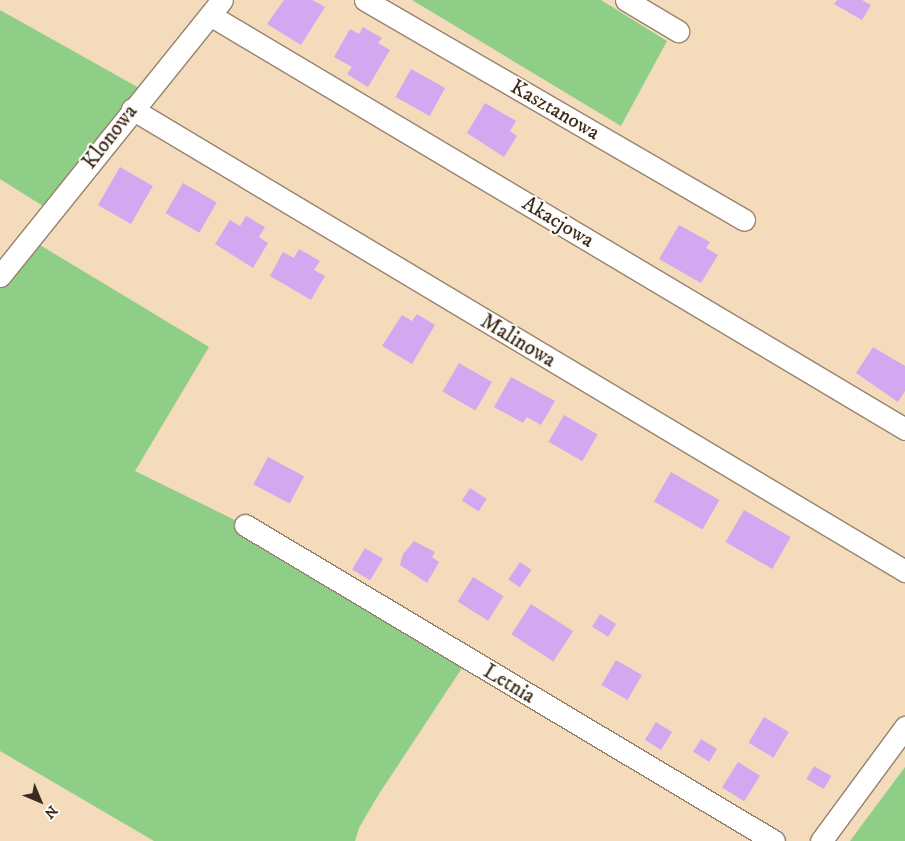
<!DOCTYPE html>
<style>
body{margin:0}
#map{position:relative;width:905px;height:841px;overflow:hidden;background:#f3dbbc;font-family:"IM FELL DW Pica",serif}
div>[style]{position:absolute}
.green>*{inset:0;background:#8ece86}
.building>*{inset:0;background:#d4a8f0;transform-origin:0 0}
.roads{filter:drop-shadow(1px 0 #97826d) drop-shadow(-1px 0 #97826d) drop-shadow(0 1px #97826d) drop-shadow(0 -1px #97826d)}
.minor>*{height:21px;margin:-10.5px;padding:0 10.5px;transform-origin:10.5px;border-radius:10.5px;background:#fff}
span{translate:-50% -50%;white-space:nowrap;text-align:center;line-height:1.15;-webkit-text-stroke:4px #fdfcf7;paint-order:stroke}
.street-label{font-size:21px;color:#3b2a1e}
.north{position:absolute;left:15px;top:776px;width:50px;height:50px;-webkit-text-stroke:4px #fdfcf7;paint-order:stroke;rotate:135deg;font-size:14px;font-weight:700;line-height:20px;text-align:center;color:#3b2a1e}
.north::after{content:'';display:block;margin:auto;width:18px;height:22px;background:#3b2a1e;clip-path:polygon(50% 0,100% 100%,50% 72%,0 100%)}
</style>
<div id="map">
<div class="green">
<div style="clip-path:polygon(412px 0,601px 0,667px 41px,621px 126px)"></div>
<div style="clip-path:polygon(0 10px,141px 89px,43px 206px,0 179px)"></div>
<div style="clip-path:polygon(35px 242px,209px 347px,135px 471px,245px 525px,468px 659px,377px 797px,359px 828px,355px 841px,154px 841px,0 751px,0 285px)"></div>
<div style="clip-path:polygon(905px 767px,905px 841px,850px 841px)"></div>
</div>
<div class="building">
<div style="clip-path:polygon(284px 0,312px 0,325px 7px,301px 45px,267px 24px)"></div>
<div style="clip-path:polygon(837px 0,862px 0,871px 5px,862px 20px,834px 4px)"></div>
<div style="clip-path:polygon(363px 27px,382px 38px,378px 43px,390px 50px,368px 87px,347px 74px,352px 67px,334px 57px,350px 29px,359px 34px)"></div>
<div style="left:411px;top:69px;width:39px;height:32px;rotate:29deg"></div>
<div style="clip-path:polygon(485px 103px,516px 121px,510px 131px,517px 136px,504px 157px,467px 133px)"></div>
<div style="left:120px;top:167px;width:38px;height:44px;rotate:30deg"></div>
<div style="left:183px;top:183px;width:39px;height:35px;rotate:30deg"></div>
<div style="clip-path:polygon(246px 216px,265px 227px,259px 237px,268px 243px,253px 268px,215px 244px,230px 220px,240px 226px)"></div>
<div style="clip-path:polygon(679px 225px,710px 242px,706px 248px,718px 255px,701px 283px,659px 259px)"></div>
<div style="clip-path:polygon(299px 249px,320px 261px,314px 270px,325px 276px,311px 300px,270px 276px,283px 252px,294px 258px)"></div>
<div style="clip-path:polygon(417px 314px,435px 325px,412px 364px,382px 346px,402px 315px,412px 321px)"></div>
<div style="clip-path:polygon(873px 347px,905px 366px,905px 391px,898px 402px,856px 373px)"></div>
<div style="left:459px;top:363px;width:38px;height:33px;rotate:30deg"></div>
<div style="clip-path:polygon(511px 377px,555px 401px,541px 425px,527px 417px,523px 423px,494px 407px)"></div>
<div style="left:564px;top:415px;width:39px;height:31px;rotate:30deg"></div>
<div style="left:268px;top:457px;width:41px;height:31px;rotate:28deg"></div>
<div style="left:671px;top:472px;width:56px;height:34px;rotate:30deg"></div>
<div style="left:470px;top:488px;width:20px;height:15px;rotate:33deg"></div>
<div style="left:744px;top:510px;width:54px;height:37px;rotate:30deg"></div>
<div style="clip-path:polygon(414px 541px,435px 552px,432px 557px,439px 562px,427px 583px,400px 565px,403px 554px)"></div>
<div style="left:365px;top:548px;width:21px;height:25px;rotate:31deg"></div>
<div style="left:520px;top:562px;width:14px;height:21px;rotate:34deg"></div>
<div style="left:473px;top:577px;width:36px;height:29px;rotate:32deg"></div>
<div style="left:531px;top:604px;width:50px;height:36px;rotate:33deg"></div>
<div style="left:600px;top:614px;width:19px;height:15px;rotate:32deg"></div>
<div style="left:616px;top:660px;width:30px;height:29px;rotate:30deg"></div>
<div style="left:764px;top:717px;width:29px;height:30px;rotate:31deg"></div>
<div style="left:656px;top:722px;width:19px;height:21px;rotate:32deg"></div>
<div style="left:701px;top:739px;width:19px;height:15px;rotate:32deg"></div>
<div style="left:738px;top:762px;width:26px;height:30px;rotate:32deg"></div>
<div style="left:814px;top:766px;width:20px;height:15px;rotate:30deg"></div>
</div>
<div class="roads">
<div class="minor">
<div style="left:365px;top:0;width:438px;rotate:30.1deg"></div>
<div style="left:626px;top:0;width:61px;rotate:30.8deg"></div>
<div style="left:210px;top:15px;width:809px;rotate:30.78deg"></div>
<div style="left:132px;top:109px;width:901px;rotate:30.87deg"></div>
<div style="left:0;top:276px;width:354px;rotate:-51.2deg"></div>
<div style="left:245px;top:525px;width:616px;rotate:30.85deg"></div>
<div style="left:821px;top:841px;width:142px;rotate:-53.6deg"></div>
</div>
</div>
<div class="street-label">
<span style="left:555px;top:110px;rotate:30deg">Kasztanowa</span>
<span style="left:110px;top:137px;rotate:-52deg">Klonowa</span>
<span style="left:558px;top:222px;rotate:31deg">Akacjowa</span>
<span style="left:518px;top:341px;rotate:31deg">Malinowa</span>
<span style="left:509px;top:684px;rotate:31deg">Letnia</span>
</div>
<div class="north">N</div>
</div>
